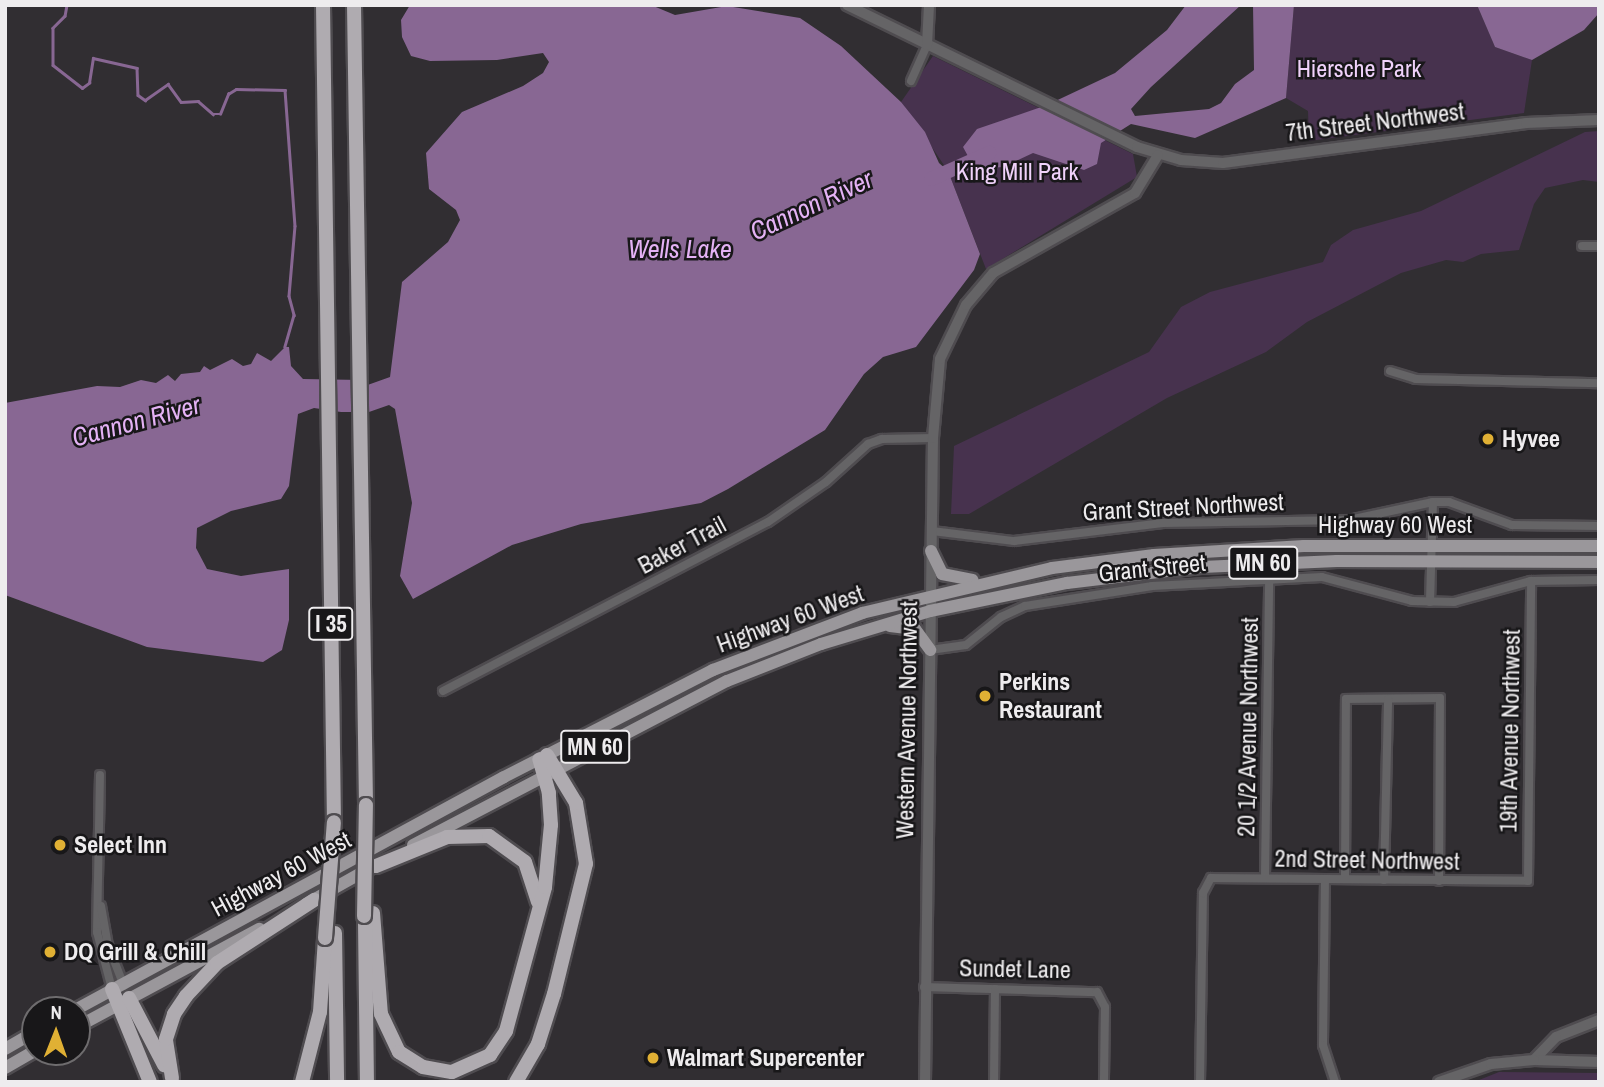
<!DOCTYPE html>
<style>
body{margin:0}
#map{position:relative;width:1604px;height:1087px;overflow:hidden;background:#312e32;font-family:"Archivo Narrow",sans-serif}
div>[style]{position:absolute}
.green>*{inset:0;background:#47324e}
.water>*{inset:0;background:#886793}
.stream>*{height:2.5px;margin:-1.25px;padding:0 1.25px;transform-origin:1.25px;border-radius:1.25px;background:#886793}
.river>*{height:14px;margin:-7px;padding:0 7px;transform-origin:7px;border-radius:7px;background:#886793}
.roads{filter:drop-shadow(2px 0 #4f4c50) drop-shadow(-2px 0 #4f4c50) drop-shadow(0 2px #4f4c50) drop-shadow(0 -2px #4f4c50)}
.minor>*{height:8px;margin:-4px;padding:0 4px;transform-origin:4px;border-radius:4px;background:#656466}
.tertiary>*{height:10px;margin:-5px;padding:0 5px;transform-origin:5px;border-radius:5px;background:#656466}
.primary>*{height:12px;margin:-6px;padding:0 6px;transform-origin:6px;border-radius:6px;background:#9a979b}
.motorway>*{height:14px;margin:-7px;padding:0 7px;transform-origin:7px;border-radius:7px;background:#afabb0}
.bridges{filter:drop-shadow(2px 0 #4f4c50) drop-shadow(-2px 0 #4f4c50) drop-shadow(0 2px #4f4c50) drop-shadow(0 -2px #4f4c50)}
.motorway-bridge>*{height:14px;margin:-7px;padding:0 7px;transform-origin:7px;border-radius:7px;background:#afabb0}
.dots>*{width:19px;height:19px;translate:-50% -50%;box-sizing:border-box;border:4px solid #181719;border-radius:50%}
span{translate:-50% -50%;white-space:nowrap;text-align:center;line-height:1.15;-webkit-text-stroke:5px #181719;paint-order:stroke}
.shield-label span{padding:2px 5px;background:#181719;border:2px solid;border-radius:5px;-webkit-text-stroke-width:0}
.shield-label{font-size:23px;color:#eeecee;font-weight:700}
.park-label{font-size:24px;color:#f0d2fb}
.street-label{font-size:24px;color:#eeecee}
.poi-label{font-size:24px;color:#eeecee;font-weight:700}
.left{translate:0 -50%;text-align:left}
.water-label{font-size:26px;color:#e4b2f5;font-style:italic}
.frame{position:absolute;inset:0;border:7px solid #eeecee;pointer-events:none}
.north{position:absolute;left:21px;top:996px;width:70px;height:70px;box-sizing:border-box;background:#181719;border:2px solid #6e6c6e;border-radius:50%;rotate:1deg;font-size:19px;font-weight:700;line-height:28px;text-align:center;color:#eeecee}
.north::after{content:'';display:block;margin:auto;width:24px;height:32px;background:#e0b034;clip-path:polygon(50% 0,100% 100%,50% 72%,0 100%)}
</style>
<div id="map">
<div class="green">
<div style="clip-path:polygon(1294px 5px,1477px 5px,1495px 47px,1532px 60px,1524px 113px,1309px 141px,1308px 111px,1286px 98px)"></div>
<div style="clip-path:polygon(933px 56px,1133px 154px,1137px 177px,986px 269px,948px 171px,901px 102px)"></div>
<div style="clip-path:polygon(1599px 131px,1599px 182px,1583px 180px,1545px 188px,1534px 204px,1519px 250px,1481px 254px,1463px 262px,1446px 260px,1401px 273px,1307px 322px,1266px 352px,1167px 398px,969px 514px,951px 514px,954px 446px,1149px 352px,1181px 307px,1210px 292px,1323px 262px,1331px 245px,1353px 230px,1421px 211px,1585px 132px)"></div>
<div style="clip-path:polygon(1499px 1072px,1599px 1073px,1599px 1082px,1474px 1082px)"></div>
</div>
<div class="water">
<div style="clip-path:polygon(410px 5px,651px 5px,675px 15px,727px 6px,800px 18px,841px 46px,901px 102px,925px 132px,939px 163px,948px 171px,980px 254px,974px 270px,916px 347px,883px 357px,864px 374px,825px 430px,728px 489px,701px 503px,581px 524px,512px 545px,413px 599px,400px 576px,412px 503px,395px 409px,389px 405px,369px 412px,341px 412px,314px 408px,298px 414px,289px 486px,281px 499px,231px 511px,197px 528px,196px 548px,207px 569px,241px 576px,289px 569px,289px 620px,282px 650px,263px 662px,147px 647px,5px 595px,5px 403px,97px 386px,120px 387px,141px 380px,156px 383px,168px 375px,175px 381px,181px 374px,200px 372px,204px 366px,210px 370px,232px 359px,243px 366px,251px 364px,257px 353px,271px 361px,285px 347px,289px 347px,291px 366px,303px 379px,361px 380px,362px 387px,390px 377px,402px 282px,448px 242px,460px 220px,456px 210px,429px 189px,426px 153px,462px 112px,523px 86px,543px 73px,549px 62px,543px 53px,497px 60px,430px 61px,411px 56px,402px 37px,401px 20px)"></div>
<div style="clip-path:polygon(1186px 5px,1241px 5px,1151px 87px,1131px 109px,1135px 116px,1209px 109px,1221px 103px,1235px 84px,1254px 70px,1253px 5px,1294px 5px,1286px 98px,1195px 138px,1131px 124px,1101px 143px,1097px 164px,1084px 170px,1033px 153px,1003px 167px,975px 169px,963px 147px,977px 129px,1047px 105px,1115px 73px,1167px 30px)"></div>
<div style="clip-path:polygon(1477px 5px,1599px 5px,1599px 13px,1584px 30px,1532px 60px,1495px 47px)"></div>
</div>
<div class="stream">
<div style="left:67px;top:5px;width:11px;rotate:100deg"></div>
<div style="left:65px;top:16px;width:17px;rotate:135deg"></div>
<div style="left:53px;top:28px;width:37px;rotate:90deg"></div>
<div style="left:53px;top:65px;width:37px;rotate:38deg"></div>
<div style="left:82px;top:88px;width:9px;rotate:-36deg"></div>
<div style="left:89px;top:83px;width:25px;rotate:-81deg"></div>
<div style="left:93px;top:58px;width:45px;rotate:12.8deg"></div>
<div style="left:137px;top:68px;width:27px;rotate:88deg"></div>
<div style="left:138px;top:95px;width:9px;rotate:36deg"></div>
<div style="left:145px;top:100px;width:28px;rotate:-35deg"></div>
<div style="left:168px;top:84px;width:22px;rotate:54deg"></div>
<div style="left:181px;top:102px;width:17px;rotate:-3deg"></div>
<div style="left:198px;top:101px;width:20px;rotate:41deg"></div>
<div style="left:213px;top:114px;width:7px"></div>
<div style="left:220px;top:114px;width:22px;rotate:-68deg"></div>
<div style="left:228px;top:94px;width:9px;rotate:-32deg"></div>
<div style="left:236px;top:89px;width:49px;rotate:1.2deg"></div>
<div style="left:285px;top:90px;width:136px;rotate:85.8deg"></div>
<div style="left:295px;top:226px;width:70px;rotate:94.9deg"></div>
<div style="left:289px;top:296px;width:20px;rotate:75deg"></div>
<div style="left:294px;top:315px;width:33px;rotate:106deg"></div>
</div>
<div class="river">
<div style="left:931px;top:179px;width:64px;rotate:-24.1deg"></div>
</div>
<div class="roads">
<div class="minor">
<div style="left:911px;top:81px;width:39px;rotate:-66deg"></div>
<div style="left:1582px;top:246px;width:17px"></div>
<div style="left:1390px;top:371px;width:27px;rotate:17deg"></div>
<div style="left:1416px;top:379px;width:183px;rotate:1.3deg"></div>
<div style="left:932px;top:531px;width:83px;rotate:7deg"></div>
<div style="left:1014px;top:541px;width:150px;rotate:-6.9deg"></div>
<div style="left:1163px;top:523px;width:186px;rotate:-0.9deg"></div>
<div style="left:1349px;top:520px;width:86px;rotate:-12.1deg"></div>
<div style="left:1433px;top:502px;width:16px"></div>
<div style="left:1449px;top:502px;width:67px;rotate:20.1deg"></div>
<div style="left:1512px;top:525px;width:87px;rotate:0.7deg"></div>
<div style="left:1430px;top:602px;width:100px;rotate:-88.3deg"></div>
<div style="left:930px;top:650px;width:36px;rotate:-8deg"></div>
<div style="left:966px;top:645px;width:45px;rotate:-38.7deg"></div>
<div style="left:1001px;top:617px;width:26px;rotate:-25deg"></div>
<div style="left:1025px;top:606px;width:129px;rotate:-8.9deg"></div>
<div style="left:1152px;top:586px;width:170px;rotate:-3deg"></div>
<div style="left:1322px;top:577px;width:93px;rotate:14.9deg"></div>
<div style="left:1412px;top:601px;width:42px;rotate:1.4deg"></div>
<div style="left:1454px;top:602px;width:80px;rotate:-15.3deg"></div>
<div style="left:1531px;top:581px;width:68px;rotate:-0.8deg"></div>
<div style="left:443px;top:691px;width:366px;rotate:-27.5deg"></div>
<div style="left:768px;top:522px;width:70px;rotate:-34.6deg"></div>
<div style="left:826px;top:482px;width:57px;rotate:-42.1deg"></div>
<div style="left:868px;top:444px;width:15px;rotate:-20deg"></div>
<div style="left:882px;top:439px;width:51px;rotate:-1.1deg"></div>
<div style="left:100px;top:775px;width:157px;rotate:91.1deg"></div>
<div style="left:97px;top:932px;width:59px;rotate:75.3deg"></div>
<div style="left:1265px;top:877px;width:299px;rotate:-89.2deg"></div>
<div style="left:1325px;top:879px;width:166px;rotate:90.7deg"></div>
<div style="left:1323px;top:1045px;width:39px;rotate:72deg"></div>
<div style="left:1345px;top:879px;width:180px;rotate:-89.7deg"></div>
<div style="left:1346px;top:699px;width:94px;rotate:-0.6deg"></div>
<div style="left:1440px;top:698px;width:183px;rotate:90.3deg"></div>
<div style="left:1384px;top:880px;width:181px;rotate:-88.7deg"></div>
<div style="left:101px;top:906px;width:40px;rotate:80deg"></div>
<div style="left:108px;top:945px;width:44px;rotate:68.7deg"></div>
<div style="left:924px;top:987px;width:173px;rotate:1.7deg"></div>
<div style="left:1097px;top:992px;width:17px;rotate:62deg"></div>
<div style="left:1105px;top:1007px;width:75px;rotate:90.8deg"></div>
<div style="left:994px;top:1082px;width:93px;rotate:-89.4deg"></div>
<div style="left:1200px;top:1082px;width:189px;rotate:-89.1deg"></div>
<div style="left:1203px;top:893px;width:17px;rotate:-62deg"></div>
<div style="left:1211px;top:878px;width:317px;rotate:0.5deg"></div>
<div style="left:1528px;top:881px;width:300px;rotate:-89.4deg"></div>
</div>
<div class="tertiary">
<div style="left:847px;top:5px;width:323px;rotate:26.1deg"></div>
<div style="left:1137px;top:147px;width:46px;rotate:16.5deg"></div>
<div style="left:1181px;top:160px;width:42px;rotate:4.1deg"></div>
<div style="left:1223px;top:163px;width:306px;rotate:-7.5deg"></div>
<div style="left:1526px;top:123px;width:73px;rotate:-2.4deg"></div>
<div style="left:927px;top:45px;width:40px;rotate:-87.1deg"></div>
<div style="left:1599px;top:1020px;width:46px;rotate:158.4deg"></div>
<div style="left:1556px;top:1037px;width:32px;rotate:134deg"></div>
<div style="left:1534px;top:1060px;width:65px;rotate:1.8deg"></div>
<div style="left:925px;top:1082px;width:644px;rotate:-89.29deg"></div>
<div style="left:933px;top:438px;width:79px;rotate:-84.9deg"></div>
<div style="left:940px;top:359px;width:60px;rotate:-64.3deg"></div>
<div style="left:966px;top:305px;width:42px;rotate:-49.8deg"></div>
<div style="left:993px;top:273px;width:163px;rotate:-29.4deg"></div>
<div style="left:1135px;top:193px;width:44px;rotate:-58.8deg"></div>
<div style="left:1439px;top:1082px;width:55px;rotate:-19.1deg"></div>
<div style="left:1491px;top:1064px;width:43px;rotate:-5.3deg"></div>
</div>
<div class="primary">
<div style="left:931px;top:551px;width:25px;rotate:64deg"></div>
<div style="left:942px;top:574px;width:31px;rotate:11deg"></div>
<div style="left:890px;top:626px;width:25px;rotate:7deg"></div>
<div style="left:915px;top:629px;width:26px;rotate:54deg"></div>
<div style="left:413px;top:845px;width:354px;rotate:-27.6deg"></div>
<div style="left:727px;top:681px;width:101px;rotate:-21.5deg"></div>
<div style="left:821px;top:644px;width:114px;rotate:-16.8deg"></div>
<div style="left:930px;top:611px;width:140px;rotate:-11.6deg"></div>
<div style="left:1067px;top:583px;width:136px;rotate:-6.8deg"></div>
<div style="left:1202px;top:567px;width:135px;rotate:-2.5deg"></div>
<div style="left:1337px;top:561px;width:262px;rotate:0.2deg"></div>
<div style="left:306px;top:904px;width:76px;rotate:-29.3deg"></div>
<div style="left:75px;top:1010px;width:488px;rotate:-28.5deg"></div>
<div style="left:504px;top:777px;width:235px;rotate:-27.1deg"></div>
<div style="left:713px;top:670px;width:160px;rotate:-20.9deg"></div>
<div style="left:862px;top:613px;width:195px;rotate:-13.3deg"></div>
<div style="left:1052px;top:568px;width:103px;rotate:-7.3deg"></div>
<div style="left:1154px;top:555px;width:150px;rotate:-3.4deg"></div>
<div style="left:1304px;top:546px;width:295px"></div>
<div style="left:77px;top:1027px;width:207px;rotate:-28.3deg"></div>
<div style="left:5px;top:1049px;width:34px;rotate:-30deg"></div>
<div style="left:5px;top:1068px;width:34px;rotate:-30deg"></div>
</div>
<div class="motorway">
<div style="left:323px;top:5px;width:817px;rotate:89.23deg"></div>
<div style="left:354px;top:5px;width:800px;rotate:89.14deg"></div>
<div style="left:376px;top:866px;width:77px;rotate:-22.2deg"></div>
<div style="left:447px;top:837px;width:42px;rotate:-1.4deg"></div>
<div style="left:489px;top:836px;width:44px;rotate:35.8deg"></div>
<div style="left:525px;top:862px;width:42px;rotate:72deg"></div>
<div style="left:373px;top:913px;width:101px;rotate:85.5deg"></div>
<div style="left:381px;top:1014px;width:42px;rotate:64.7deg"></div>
<div style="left:399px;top:1052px;width:28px;rotate:32deg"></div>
<div style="left:423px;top:1067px;width:29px;rotate:10deg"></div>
<div style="left:452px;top:1072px;width:42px;rotate:-24.1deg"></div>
<div style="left:490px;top:1055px;width:29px;rotate:-56deg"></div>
<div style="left:506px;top:1031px;width:149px;rotate:-74.8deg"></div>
<div style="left:545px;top:887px;width:62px;rotate:-84.5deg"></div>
<div style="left:551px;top:825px;width:32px;rotate:-94deg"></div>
<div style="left:549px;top:793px;width:35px;rotate:-106deg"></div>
<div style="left:365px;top:922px;width:160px;rotate:89.3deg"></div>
<div style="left:335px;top:933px;width:149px;rotate:89.2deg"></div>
<div style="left:112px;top:989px;width:100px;rotate:67.8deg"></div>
<div style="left:129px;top:998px;width:76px;rotate:62.4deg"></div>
<div style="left:172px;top:1078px;width:39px;rotate:-99deg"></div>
<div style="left:166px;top:1039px;width:26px;rotate:-72deg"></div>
<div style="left:174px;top:1014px;width:22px;rotate:-56deg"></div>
<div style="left:186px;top:996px;width:45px;rotate:-46.8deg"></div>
<div style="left:217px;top:963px;width:116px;rotate:-33deg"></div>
<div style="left:302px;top:1082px;width:72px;rotate:-75.6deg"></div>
<div style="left:320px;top:1012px;width:74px;rotate:-86.1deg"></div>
<div style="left:516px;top:1082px;width:44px;rotate:-59.9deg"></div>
<div style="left:538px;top:1044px;width:52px;rotate:-72.3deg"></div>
<div style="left:554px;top:994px;width:134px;rotate:-76.2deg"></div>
<div style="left:586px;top:864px;width:62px;rotate:-99.3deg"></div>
<div style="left:576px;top:803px;width:56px;rotate:-121.1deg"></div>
</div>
</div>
<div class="bridges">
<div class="motorway-bridge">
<div style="left:364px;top:916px;width:111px;rotate:-89deg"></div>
<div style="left:325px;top:938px;width:116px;rotate:-85.6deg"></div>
</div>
</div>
<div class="dots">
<div style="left:1488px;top:439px;background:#e0b034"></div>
<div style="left:985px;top:696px;background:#e0b034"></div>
<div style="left:60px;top:845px;background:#e0b034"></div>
<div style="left:50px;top:952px;background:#e0b034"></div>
<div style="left:653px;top:1058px;background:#e0b034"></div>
</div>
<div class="shield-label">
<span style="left:1263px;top:563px">MN 60</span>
<span style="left:331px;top:624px">I 35</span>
<span style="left:595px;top:747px">MN 60</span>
</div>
<div class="park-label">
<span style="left:1359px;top:69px">Hiersche Park</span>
<span style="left:1017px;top:172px">King Mill Park</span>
</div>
<div class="street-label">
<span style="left:1375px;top:122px;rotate:-7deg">7th Street Northwest</span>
<span style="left:1183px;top:507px;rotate:-3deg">Grant Street Northwest</span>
<span style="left:1395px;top:525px">Highway 60 West</span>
<span style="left:682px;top:545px;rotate:-28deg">Baker Trail</span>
<span style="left:1152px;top:568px;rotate:-6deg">Grant Street</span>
<span style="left:790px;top:619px;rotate:-20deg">Highway 60 West</span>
<span style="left:907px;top:720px;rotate:-89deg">Western Avenue Northwest</span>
<span style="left:1248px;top:727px;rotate:-89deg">20 1/2 Avenue Northwest</span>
<span style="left:1510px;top:731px;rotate:-89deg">19th Avenue Northwest</span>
<span style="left:1367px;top:860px;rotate:1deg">2nd Street Northwest</span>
<span style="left:281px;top:874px;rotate:-28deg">Highway 60 West</span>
<span style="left:1015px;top:969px;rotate:1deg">Sundet Lane</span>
</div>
<div class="poi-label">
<span class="left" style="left:1502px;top:439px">Hyvee</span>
<span class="left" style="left:999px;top:696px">Perkins<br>Restaurant</span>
<span class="left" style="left:74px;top:845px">Select Inn</span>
<span class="left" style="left:64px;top:952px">DQ Grill &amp; Chill</span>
<span class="left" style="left:667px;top:1058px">Walmart Supercenter</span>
</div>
<div class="water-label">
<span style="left:811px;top:205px;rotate:-25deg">Cannon River</span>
<span style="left:680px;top:249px">Wells Lake</span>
<span style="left:136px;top:421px;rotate:-15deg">Cannon River</span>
</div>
<div class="frame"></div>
<div class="north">N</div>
</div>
